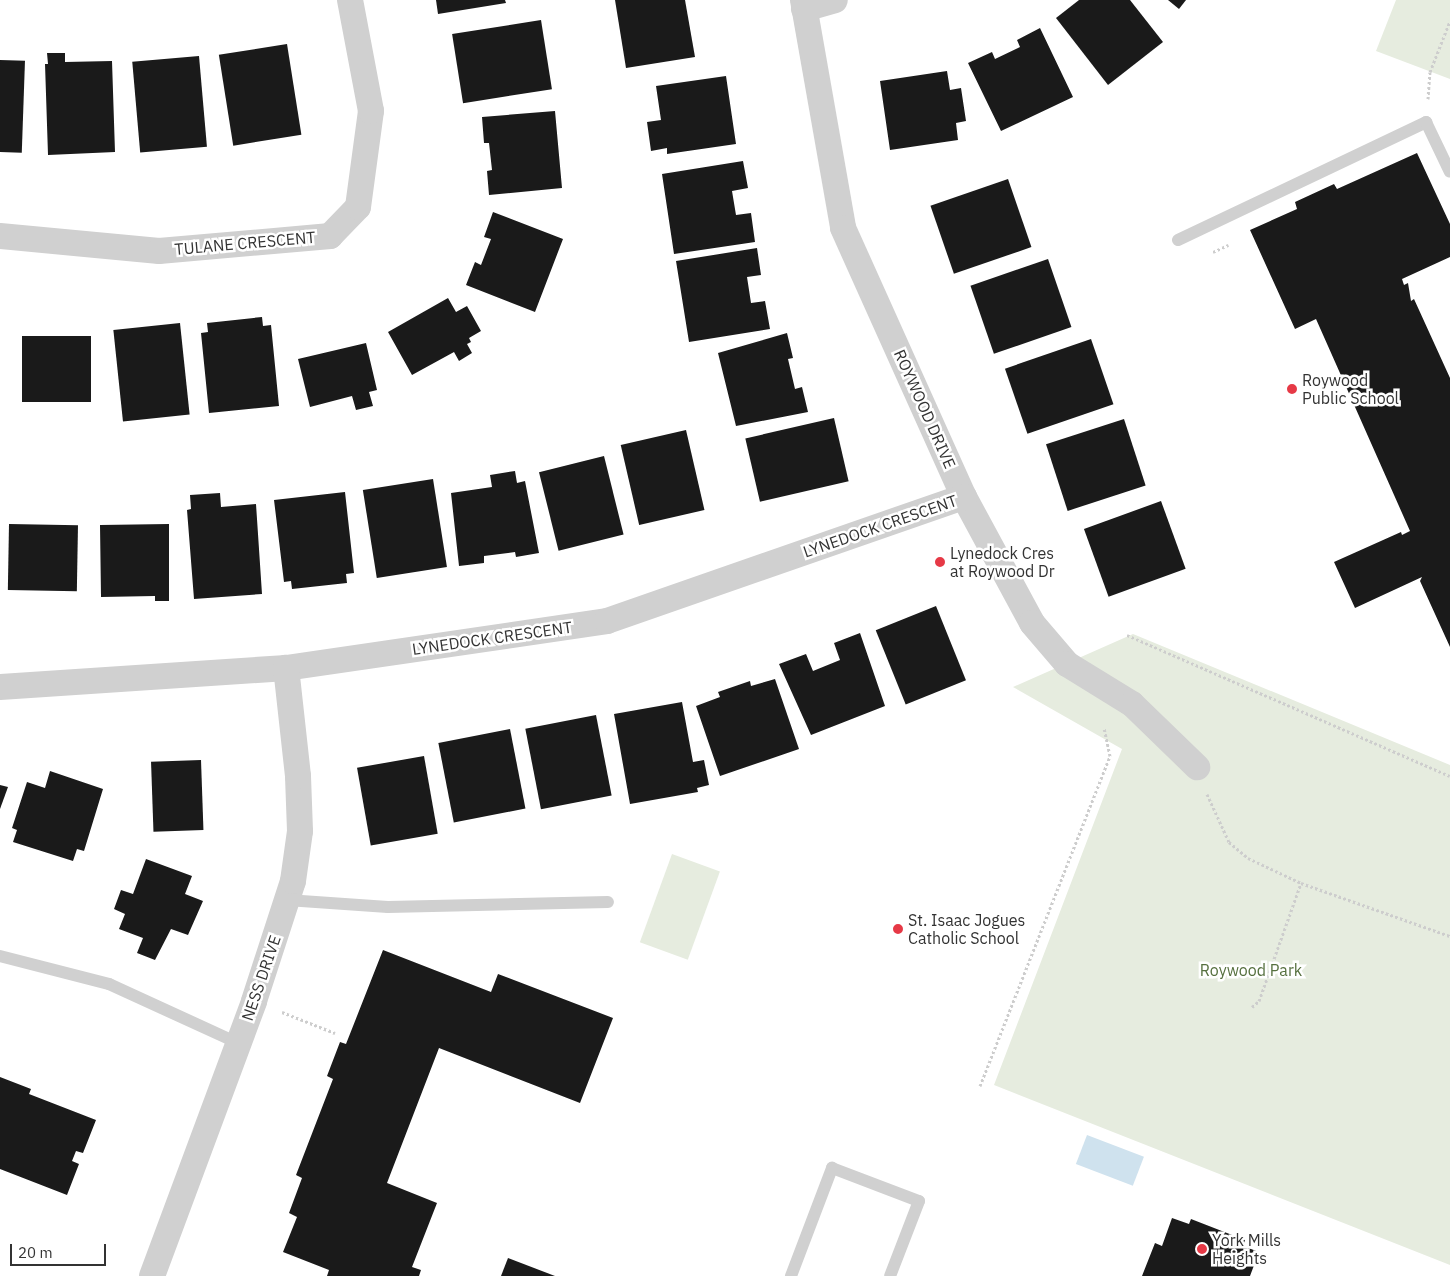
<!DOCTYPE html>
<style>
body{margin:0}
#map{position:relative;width:1450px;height:1276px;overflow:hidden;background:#fff;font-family:"IBM Plex Sans",sans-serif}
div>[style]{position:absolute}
.green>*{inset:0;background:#e6ecdf;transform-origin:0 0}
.water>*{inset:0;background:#cfe2ee;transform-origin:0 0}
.building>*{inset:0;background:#1a1a1a;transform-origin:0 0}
.path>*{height:3px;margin-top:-1.5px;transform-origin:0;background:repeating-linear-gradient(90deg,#cdcdcd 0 2.5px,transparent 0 5px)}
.service>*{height:12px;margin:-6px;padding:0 6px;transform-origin:6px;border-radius:6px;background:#d0d0d0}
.minor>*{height:26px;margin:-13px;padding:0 13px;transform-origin:13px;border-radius:13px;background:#d0d0d0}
.dots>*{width:14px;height:14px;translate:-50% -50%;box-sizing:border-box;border:2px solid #fff;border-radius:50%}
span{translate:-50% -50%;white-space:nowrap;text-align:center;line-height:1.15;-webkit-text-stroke:5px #fff;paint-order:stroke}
.street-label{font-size:16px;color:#333}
.poi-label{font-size:16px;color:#333}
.left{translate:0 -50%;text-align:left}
.park-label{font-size:16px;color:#56703f}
.scale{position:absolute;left:10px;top:1244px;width:96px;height:22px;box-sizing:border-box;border:2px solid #333;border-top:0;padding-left:6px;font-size:15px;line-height:18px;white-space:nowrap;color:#333;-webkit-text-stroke:4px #fff;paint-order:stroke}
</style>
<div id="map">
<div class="green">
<div style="clip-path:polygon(1396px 0,1450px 0,1450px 79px,1376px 51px)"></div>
<div style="clip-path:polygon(1133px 634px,1450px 765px,1450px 1265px,994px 1085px,1122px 749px,1013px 687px)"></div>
<div style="left:672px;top:854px;width:51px;height:94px;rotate:20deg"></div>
</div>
<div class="water">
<div style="left:1087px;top:1135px;width:61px;height:31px;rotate:21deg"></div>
</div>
<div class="building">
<div style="clip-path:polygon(436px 0,505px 0,506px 3px,438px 14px)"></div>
<div style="clip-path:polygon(615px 0,685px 0,695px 57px,626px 68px)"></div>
<div style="clip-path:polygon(1079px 0,1130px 0,1163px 42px,1108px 85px,1056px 18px)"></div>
<div style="clip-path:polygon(1168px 0,1186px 0,1179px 9px)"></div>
<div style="left:541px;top:20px;width:70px;height:90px;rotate:81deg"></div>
<div style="clip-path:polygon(1040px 28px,1073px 97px,1001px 131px,968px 63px,992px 52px,995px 59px,1020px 47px,1017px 40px)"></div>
<div style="left:287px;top:44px;width:92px;height:69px;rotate:81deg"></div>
<div style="clip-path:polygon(47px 53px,65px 53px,65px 62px,112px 61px,115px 152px,48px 155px,45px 64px,48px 64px)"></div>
<div style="left:199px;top:56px;width:91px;height:67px;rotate:85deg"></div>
<div style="left:0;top:60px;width:25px;height:92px;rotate:2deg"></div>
<div style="clip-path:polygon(947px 71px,950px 90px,961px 88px,966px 121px,956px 123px,958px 140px,890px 150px,880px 81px)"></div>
<div style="clip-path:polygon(726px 76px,736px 144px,667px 154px,667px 148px,651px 151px,647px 122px,661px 120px,656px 86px)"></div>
<div style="clip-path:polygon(555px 111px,562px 188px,489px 195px,487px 171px,492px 170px,489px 143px,484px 143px,482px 117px)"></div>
<div style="clip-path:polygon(1417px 153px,1450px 224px,1450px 257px,1402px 279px,1404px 285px,1408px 283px,1411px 301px,1414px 299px,1450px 378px,1450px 647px,1420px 581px,1422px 577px,1355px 608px,1334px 562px,1401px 532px,1402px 535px,1410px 531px,1316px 319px,1295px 329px,1250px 230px,1297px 209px,1295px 202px,1334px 184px,1337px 189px)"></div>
<div style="clip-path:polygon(743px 161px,748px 188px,732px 191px,736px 215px,751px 213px,755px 242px,674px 254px,662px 174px)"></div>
<div style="left:1008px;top:179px;width:72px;height:82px;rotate:71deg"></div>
<div style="clip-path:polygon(493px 212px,563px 239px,535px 312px,466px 285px,475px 262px,481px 265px,491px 239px,484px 237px)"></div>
<div style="clip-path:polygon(757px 248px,761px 275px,747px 277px,751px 303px,765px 301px,770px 329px,689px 342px,676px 261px)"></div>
<div style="left:1048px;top:259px;width:72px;height:82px;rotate:71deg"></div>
<div style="clip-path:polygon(448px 298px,456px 312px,467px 306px,481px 331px,469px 338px,471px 342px,467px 344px,472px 353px,459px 361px,454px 352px,412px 375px,388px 332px)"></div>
<div style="clip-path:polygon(262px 317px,263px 326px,271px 325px,279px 406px,209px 413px,201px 333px,208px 332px,207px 323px)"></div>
<div style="left:180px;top:323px;width:92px;height:67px;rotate:84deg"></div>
<div style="clip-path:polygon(787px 333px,793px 358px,788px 359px,795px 389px,802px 387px,808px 412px,736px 426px,718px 353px)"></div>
<div style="left:22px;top:336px;width:69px;height:66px"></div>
<div style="left:1091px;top:339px;width:69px;height:91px;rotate:71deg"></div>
<div style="clip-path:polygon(366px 343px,377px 390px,369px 392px,373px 406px,356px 410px,352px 396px,310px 407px,298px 359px)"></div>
<div style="left:834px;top:418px;width:65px;height:91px;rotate:77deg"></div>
<div style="left:1124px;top:419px;width:70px;height:82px;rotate:72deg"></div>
<div style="left:686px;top:430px;width:82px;height:67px;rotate:77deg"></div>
<div style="left:604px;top:456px;width:81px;height:67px;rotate:76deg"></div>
<div style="clip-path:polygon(515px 471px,517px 483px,525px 481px,539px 553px,516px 557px,515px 552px,484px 556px,484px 563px,459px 566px,451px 493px,492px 487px,490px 475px)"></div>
<div style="left:433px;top:479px;width:89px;height:71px;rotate:81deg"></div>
<div style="clip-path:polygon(345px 492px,354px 573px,346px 574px,347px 583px,292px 589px,291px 581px,284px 582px,274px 500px)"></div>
<div style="clip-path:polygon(220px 493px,221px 507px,256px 504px,262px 594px,194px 599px,187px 510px,191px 509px,190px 495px)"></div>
<div style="left:1161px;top:501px;width:72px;height:82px;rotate:70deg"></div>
<div style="left:9px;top:524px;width:69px;height:66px;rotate:1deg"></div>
<div style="clip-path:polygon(169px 524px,169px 601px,155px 601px,155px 596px,101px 597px,100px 525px)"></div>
<div style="left:936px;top:606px;width:80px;height:65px;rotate:68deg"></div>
<div style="clip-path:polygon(860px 633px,885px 706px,811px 735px,779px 664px,806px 654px,813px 671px,840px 660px,834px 643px)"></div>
<div style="clip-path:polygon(775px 679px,799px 749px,720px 776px,696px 706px,720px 697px,718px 692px,750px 681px,751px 686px)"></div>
<div style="clip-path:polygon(682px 702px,693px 762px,704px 760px,709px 785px,697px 788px,698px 792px,630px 804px,614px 714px)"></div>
<div style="left:596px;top:715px;width:82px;height:72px;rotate:79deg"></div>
<div style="left:510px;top:729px;width:81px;height:73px;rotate:79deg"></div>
<div style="left:424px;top:756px;width:79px;height:68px;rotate:80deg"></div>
<div style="left:201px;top:760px;width:70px;height:50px;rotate:88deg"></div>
<div style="clip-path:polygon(50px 771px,103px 789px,84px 851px,77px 849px,73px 861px,13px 842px,17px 830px,12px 828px,27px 782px,45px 788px)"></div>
<div style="clip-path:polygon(0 785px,8px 787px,0 809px)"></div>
<div style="clip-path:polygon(146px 859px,192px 876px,185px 894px,203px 901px,188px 935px,171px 929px,155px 960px,137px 953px,143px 938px,119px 929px,125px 914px,114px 909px,121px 890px,133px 894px)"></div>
<div style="clip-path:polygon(383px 950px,491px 992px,498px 974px,613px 1018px,580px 1103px,439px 1048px,387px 1183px,437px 1203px,412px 1267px,421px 1270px,419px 1276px,327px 1276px,329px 1270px,283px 1252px,297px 1217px,289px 1213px,302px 1178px,296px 1175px,333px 1079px,327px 1076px,340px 1042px,346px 1044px)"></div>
<div style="clip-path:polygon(0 1077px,31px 1089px,29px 1094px,96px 1120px,83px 1153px,76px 1151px,72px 1161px,79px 1164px,67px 1195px,0 1169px)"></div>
<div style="clip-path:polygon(1172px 1218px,1189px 1224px,1191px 1219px,1245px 1240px,1243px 1246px,1259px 1252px,1250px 1276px,1142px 1276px,1155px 1243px,1162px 1246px)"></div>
<div style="clip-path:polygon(508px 1258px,555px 1276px,501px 1276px)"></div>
</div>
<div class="path">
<div style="left:1428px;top:99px;width:27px;rotate:-86deg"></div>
<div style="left:1430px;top:72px;width:55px;rotate:-68.6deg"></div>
<div style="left:1213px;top:252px;width:17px;rotate:-25deg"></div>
<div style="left:1127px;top:635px;width:352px;rotate:23.6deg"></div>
<div style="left:1207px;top:794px;width:53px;rotate:65.4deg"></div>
<div style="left:1229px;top:842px;width:25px;rotate:40deg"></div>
<div style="left:1248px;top:858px;width:59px;rotate:25.3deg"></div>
<div style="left:1301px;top:883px;width:158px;rotate:19.6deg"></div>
<div style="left:1252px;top:1007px;width:9px;rotate:-41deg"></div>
<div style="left:1259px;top:1001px;width:125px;rotate:-70.4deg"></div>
<div style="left:282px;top:1012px;width:57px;rotate:21.6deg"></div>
<div style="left:980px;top:1086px;width:355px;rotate:-68.5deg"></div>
<div style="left:1110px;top:756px;width:29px;rotate:-102deg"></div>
</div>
<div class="service">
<div style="left:1178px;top:240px;width:275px;rotate:-25.4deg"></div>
<div style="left:1426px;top:122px;width:55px;rotate:64.4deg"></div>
<div style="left:287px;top:900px;width:101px;rotate:4deg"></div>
<div style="left:388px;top:907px;width:220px;rotate:-1.3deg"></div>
<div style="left:0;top:956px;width:113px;rotate:14.4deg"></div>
<div style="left:109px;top:984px;width:142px;rotate:24.6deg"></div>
<div style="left:791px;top:1276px;width:116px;rotate:-69.2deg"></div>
<div style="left:832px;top:1168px;width:93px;rotate:20.8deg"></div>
<div style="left:919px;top:1201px;width:80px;rotate:111.1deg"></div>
</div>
<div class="minor">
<div style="left:803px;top:0;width:231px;rotate:80deg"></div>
<div style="left:843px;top:228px;width:295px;rotate:65.8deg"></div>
<div style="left:964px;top:497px;width:143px;rotate:61.6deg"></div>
<div style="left:1032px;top:623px;width:54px;rotate:49.5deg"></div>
<div style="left:1067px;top:664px;width:76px;rotate:31.6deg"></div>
<div style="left:1132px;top:704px;width:91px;rotate:44.1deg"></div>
<div style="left:804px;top:9px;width:32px;rotate:-16deg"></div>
<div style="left:0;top:236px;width:160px;rotate:5.4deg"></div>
<div style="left:159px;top:251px;width:172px;rotate:-5deg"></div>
<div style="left:330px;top:236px;width:40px;rotate:-46deg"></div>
<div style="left:358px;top:207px;width:97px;rotate:-82.3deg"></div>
<div style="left:371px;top:111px;width:113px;rotate:-100.7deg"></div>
<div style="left:0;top:687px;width:287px;rotate:-3.8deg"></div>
<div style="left:286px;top:668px;width:324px;rotate:-8.3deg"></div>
<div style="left:607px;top:621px;width:378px;rotate:-19.2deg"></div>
<div style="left:152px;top:1276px;width:293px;rotate:-69.6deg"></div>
<div style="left:254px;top:1001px;width:126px;rotate:-72deg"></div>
<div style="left:293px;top:881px;width:50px;rotate:-82deg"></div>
<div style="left:300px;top:831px;width:55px;rotate:-92.1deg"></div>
<div style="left:298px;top:776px;width:109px;rotate:-96.3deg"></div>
</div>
<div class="dots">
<div style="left:1292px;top:389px;background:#e63946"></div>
<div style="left:940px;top:562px;background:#e63946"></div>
<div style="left:898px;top:929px;background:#e63946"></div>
<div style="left:1202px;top:1249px;background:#e63946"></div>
</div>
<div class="street-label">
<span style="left:245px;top:243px;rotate:-5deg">TULANE CRESCENT</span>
<span style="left:925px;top:409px;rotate:66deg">ROYWOOD DRIVE</span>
<span style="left:880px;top:526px;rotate:-19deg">LYNEDOCK CRESCENT</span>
<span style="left:492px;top:638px;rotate:-8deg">LYNEDOCK CRESCENT</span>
<span style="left:261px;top:978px;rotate:-71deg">NESS DRIVE</span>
</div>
<div class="poi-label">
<span class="left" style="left:1302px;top:389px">Roywood<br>Public School</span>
<span class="left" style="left:950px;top:562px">Lynedock Cres<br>at Roywood Dr</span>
<span class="left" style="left:908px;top:929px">St. Isaac Jogues<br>Catholic School</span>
<span class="left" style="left:1212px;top:1249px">York Mills<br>Heights</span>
</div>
<div class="park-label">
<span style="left:1251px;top:970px">Roywood Park</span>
</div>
<div class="scale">20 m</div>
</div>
